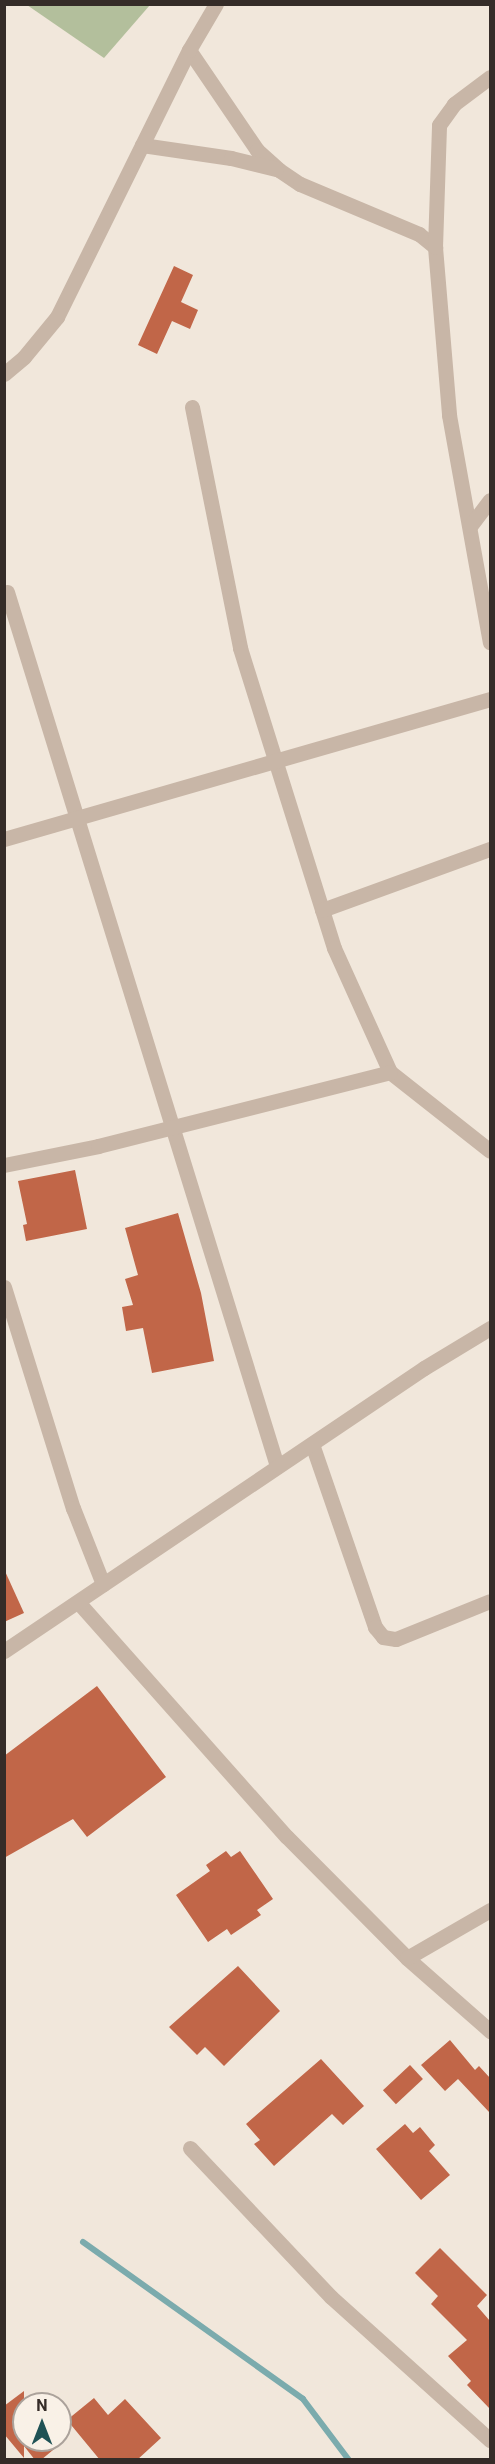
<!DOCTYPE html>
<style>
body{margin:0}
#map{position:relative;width:495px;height:2464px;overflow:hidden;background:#f1e7db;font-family:Roboto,sans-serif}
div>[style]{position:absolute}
.green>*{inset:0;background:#b3bf9c}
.stream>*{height:6px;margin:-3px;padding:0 3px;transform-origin:3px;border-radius:3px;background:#7babad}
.building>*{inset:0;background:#c16648;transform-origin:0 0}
.minor>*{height:15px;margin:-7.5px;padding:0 7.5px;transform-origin:7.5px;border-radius:7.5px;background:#c8b6a7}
.tertiary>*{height:15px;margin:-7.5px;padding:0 7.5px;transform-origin:7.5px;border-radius:7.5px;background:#c8b6a7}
span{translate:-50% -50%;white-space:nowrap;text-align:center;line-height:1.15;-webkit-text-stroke:6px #f9f1e7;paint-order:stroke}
.frame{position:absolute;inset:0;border:6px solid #352c28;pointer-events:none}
.north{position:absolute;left:12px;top:2392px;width:60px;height:60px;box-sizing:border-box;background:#f9f1e7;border:2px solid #aba29b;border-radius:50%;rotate:0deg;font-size:16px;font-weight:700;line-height:24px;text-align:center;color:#352c28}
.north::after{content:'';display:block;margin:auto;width:21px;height:27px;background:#1f5255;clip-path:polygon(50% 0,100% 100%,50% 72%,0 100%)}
</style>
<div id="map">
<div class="green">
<div style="clip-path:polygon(27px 5px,150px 5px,104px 58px)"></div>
</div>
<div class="stream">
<div style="left:83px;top:2242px;width:270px;rotate:35.5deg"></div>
<div style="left:303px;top:2399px;width:76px;rotate:53deg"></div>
</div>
<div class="building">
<div style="clip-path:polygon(174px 266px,193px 275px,181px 302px,198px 310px,190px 329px,172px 321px,157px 354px,138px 345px)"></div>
<div style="clip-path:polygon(75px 1170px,87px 1229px,26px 1241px,23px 1225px,27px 1224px,18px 1181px)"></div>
<div style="clip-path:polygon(178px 1213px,201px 1293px,214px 1361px,152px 1373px,143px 1328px,126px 1331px,122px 1307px,133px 1305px,125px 1279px,138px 1275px,125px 1228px)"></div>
<div style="clip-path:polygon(4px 1569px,24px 1613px,4px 1622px)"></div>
<div style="clip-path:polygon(97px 1686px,166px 1777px,87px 1837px,73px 1819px,4px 1858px,4px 1756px)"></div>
<div style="clip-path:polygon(226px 1851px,231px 1857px,240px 1851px,273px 1899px,257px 1910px,261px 1915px,231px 1935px,227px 1929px,208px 1942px,176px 1895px,210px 1871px,206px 1865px)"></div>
<div style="clip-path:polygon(238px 1966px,280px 2011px,224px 2066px,205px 2047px,197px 2055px,169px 2027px)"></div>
<div style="clip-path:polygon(450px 2040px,475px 2070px,479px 2066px,490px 2078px,490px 2113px,458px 2079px,445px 2091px,421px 2065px)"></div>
<div style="clip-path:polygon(321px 2059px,364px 2106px,343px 2125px,332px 2114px,274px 2166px,254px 2144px,260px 2140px,246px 2124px)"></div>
<div style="left:410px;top:2065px;width:19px;height:37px;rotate:47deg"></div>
<div style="clip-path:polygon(405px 2124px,413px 2133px,420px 2127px,435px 2145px,429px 2151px,450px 2175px,421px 2200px,376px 2149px)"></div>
<div style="clip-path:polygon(440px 2248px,487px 2295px,477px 2306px,490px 2321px,490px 2409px,467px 2385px,471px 2381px,448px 2356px,467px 2340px,431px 2304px,438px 2296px,415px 2273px)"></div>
<div style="clip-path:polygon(24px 2391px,24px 2440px,65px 2440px,41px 2460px,35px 2460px,24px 2446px,24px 2458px,4px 2434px,4px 2406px)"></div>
<div style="clip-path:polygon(94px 2398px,108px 2415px,125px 2399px,161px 2438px,137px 2460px,100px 2460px,67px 2420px)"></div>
</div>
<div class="minor">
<div style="left:189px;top:50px;width:121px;rotate:55.8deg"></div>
<div style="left:257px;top:150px;width:30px;rotate:42deg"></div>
<div style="left:279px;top:170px;width:25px;rotate:34deg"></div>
<div style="left:300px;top:184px;width:129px;rotate:22.8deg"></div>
<div style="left:419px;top:234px;width:21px;rotate:39deg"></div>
<div style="left:435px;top:247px;width:169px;rotate:85.2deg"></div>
<div style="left:449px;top:415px;width:231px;rotate:79.8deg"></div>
<div style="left:142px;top:145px;width:90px;rotate:8.3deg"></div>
<div style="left:231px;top:158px;width:46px;rotate:13.7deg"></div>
<div style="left:435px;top:247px;width:122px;rotate:-88.1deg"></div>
<div style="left:439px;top:125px;width:26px;rotate:-54deg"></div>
<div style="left:454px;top:104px;width:45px;rotate:-36.9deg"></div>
<div style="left:4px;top:374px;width:26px;rotate:-40deg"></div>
<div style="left:24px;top:357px;width:52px;rotate:-50.5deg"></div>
<div style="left:57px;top:317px;width:298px;rotate:-63.7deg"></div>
<div style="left:189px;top:50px;width:53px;rotate:-59.6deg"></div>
<div style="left:192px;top:407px;width:246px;rotate:78.7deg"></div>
<div style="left:240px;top:648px;width:314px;rotate:72.6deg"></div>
<div style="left:334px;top:948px;width:136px;rotate:65.7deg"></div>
<div style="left:390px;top:1072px;width:127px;rotate:38.3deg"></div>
<div style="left:471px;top:525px;width:31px;rotate:-53deg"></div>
<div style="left:7px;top:592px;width:915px;rotate:72.83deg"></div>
<div style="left:4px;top:839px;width:506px;rotate:-16.07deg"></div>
<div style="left:322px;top:910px;width:179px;rotate:-20deg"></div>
<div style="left:4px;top:1165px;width:96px;rotate:-11.4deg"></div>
<div style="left:98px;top:1146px;width:301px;rotate:-14.2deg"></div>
<div style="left:4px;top:1287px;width:232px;rotate:72.7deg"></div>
<div style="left:73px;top:1508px;width:82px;rotate:68.5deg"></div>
<div style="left:312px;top:1444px;width:194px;rotate:71deg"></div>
<div style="left:375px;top:1627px;width:13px;rotate:51deg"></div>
<div style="left:383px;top:1637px;width:13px;rotate:9deg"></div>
<div style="left:396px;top:1639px;width:101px;rotate:-22deg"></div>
<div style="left:78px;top:1602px;width:314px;rotate:48.4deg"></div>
<div style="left:287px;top:1837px;width:170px;rotate:45.2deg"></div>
<div style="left:407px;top:1958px;width:111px;rotate:41.3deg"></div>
<div style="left:407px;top:1958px;width:96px;rotate:-30deg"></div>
<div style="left:190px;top:2148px;width:205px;rotate:46.6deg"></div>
<div style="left:331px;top:2297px;width:214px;rotate:42deg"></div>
</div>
<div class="tertiary">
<div style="left:4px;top:1651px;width:506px;rotate:-33.97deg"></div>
<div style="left:424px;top:1368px;width:77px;rotate:-31.2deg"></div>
</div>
<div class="frame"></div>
<div class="north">N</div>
</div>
